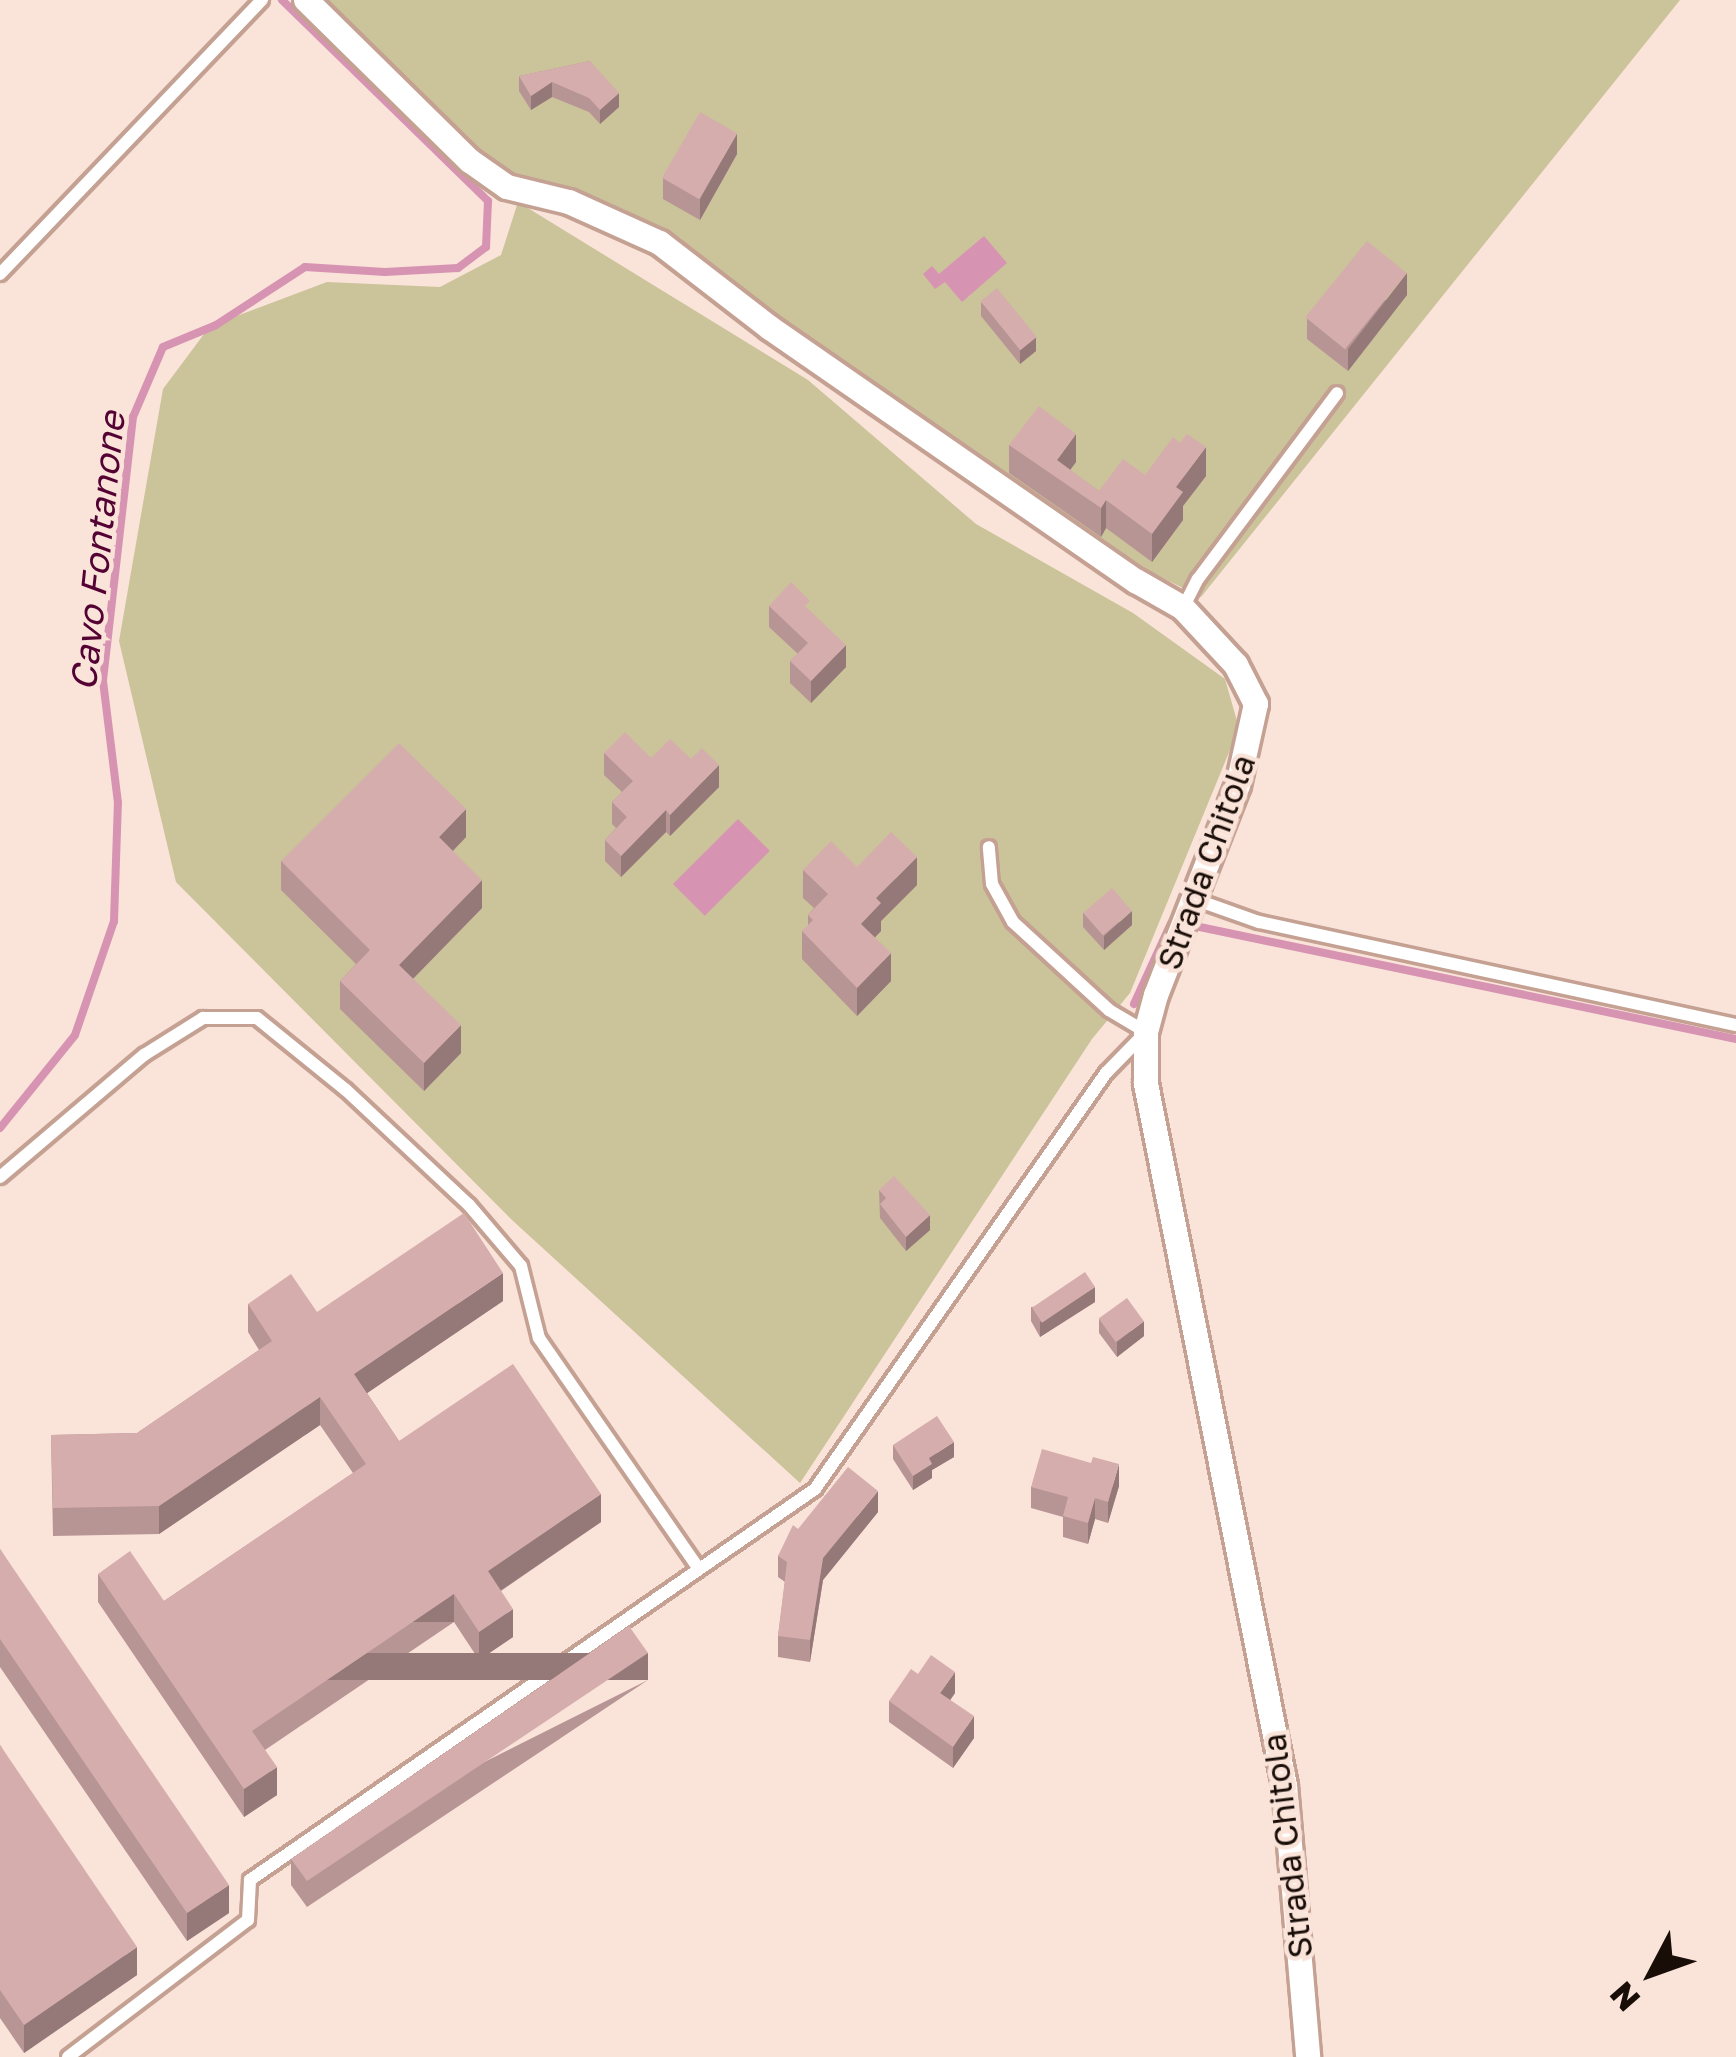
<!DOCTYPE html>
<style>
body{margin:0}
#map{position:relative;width:1736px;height:2057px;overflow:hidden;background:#fae3d9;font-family:"Golos Text",sans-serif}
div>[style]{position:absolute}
.green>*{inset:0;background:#cbc39a}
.water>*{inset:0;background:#d793b2;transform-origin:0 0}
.stream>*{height:8px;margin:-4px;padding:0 4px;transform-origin:4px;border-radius:4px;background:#d793b2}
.roads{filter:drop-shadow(3px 0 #c4a192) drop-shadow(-3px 0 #c4a192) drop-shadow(0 3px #c4a192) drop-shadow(0 -3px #c4a192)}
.lane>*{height:12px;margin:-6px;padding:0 6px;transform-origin:6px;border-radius:6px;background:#fff}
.street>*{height:24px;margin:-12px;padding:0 12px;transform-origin:12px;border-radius:12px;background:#fff}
.wall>*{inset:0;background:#b79595}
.shaded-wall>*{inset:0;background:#957979;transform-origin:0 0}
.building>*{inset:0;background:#d5adad;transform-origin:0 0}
span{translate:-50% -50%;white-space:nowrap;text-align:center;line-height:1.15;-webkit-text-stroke:9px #fae3d9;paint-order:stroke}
.street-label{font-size:33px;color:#190d08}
.water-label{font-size:36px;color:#540234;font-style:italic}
.north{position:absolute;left:1592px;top:1913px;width:120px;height:120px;-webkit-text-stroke:9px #fae3d9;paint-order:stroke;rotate:229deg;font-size:33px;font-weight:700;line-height:48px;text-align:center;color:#190d08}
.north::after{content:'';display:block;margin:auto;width:42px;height:54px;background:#190d08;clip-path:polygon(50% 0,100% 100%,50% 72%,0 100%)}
</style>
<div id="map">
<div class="green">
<div style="clip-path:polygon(322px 0,1680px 0,1201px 597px,1100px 547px,563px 188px,515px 175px,478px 149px)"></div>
<div style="clip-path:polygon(518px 202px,808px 380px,976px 524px,1133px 613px,1225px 679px,1239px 728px,1130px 993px,1092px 1039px,800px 1483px,512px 1220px,176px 882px,119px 641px,163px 389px,210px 326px,327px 282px,440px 287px,501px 255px)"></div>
</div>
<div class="water">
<div style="clip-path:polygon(984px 236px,1007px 263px,962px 302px,945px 282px,935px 289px,923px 274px,932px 266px,939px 274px)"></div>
<div style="left:738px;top:819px;width:45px;height:92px;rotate:45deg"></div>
</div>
<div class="stream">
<div style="left:1195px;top:926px;width:553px;rotate:11.8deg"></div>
<div style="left:1134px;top:1004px;width:89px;rotate:-65.4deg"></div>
<div style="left:0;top:1128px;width:119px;rotate:-51.1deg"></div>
<div style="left:75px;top:1035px;width:120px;rotate:-71.1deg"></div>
<div style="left:114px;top:921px;width:118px;rotate:-88.1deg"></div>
<div style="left:118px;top:803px;width:124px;rotate:-97deg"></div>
<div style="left:103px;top:680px;width:265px;rotate:-83.5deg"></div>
<div style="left:133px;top:417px;width:76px;rotate:-66.8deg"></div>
<div style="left:163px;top:347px;width:57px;rotate:-22.5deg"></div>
<div style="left:216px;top:325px;width:106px;rotate:-33.1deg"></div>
<div style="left:305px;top:267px;width:80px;rotate:3.6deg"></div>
<div style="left:385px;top:272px;width:73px;rotate:-3.1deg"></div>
<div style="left:458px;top:268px;width:35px;rotate:-37deg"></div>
<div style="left:486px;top:247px;width:46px;rotate:-87.5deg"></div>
<div style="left:488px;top:201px;width:288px;rotate:-135.7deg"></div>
</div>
<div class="roads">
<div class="lane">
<div style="left:0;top:274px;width:379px;rotate:-46.3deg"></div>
<div style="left:1183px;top:608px;width:33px;rotate:-63deg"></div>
<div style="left:1198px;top:579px;width:232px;rotate:-53.2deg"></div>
<div style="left:1194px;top:899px;width:69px;rotate:19.5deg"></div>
<div style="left:1259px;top:922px;width:488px;rotate:12.2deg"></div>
<div style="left:0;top:1177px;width:189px;rotate:-40.3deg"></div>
<div style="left:144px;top:1055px;width:70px;rotate:-32.1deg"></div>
<div style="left:203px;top:1018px;width:54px"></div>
<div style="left:257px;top:1018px;width:114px;rotate:39deg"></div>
<div style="left:346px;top:1090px;width:168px;rotate:43.1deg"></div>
<div style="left:469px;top:1205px;width:80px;rotate:49.6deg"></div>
<div style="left:521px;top:1266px;width:74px;rotate:76deg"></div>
<div style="left:539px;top:1338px;width:280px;rotate:55.3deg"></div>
<div style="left:68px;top:2057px;width:226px;rotate:-37.3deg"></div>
<div style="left:248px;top:1920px;width:40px;rotate:-87.1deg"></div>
<div style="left:250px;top:1880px;width:687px;rotate:-34.68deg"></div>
<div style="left:815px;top:1489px;width:508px;rotate:-55.03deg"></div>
<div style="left:1106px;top:1073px;width:57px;rotate:-45.7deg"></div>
<div style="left:1146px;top:1032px;width:43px;rotate:-149.3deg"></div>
<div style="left:1109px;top:1010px;width:130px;rotate:-137.5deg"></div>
<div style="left:1013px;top:922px;width:43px;rotate:-118.9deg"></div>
<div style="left:992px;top:884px;width:37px;rotate:-95deg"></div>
</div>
<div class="street">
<div style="left:306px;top:0;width:230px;rotate:44.5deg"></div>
<div style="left:470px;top:161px;width:45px;rotate:35.1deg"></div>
<div style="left:507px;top:187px;width:64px;rotate:13.6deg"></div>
<div style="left:569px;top:202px;width:100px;rotate:24.3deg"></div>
<div style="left:660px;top:243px;width:139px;rotate:37.7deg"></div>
<div style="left:770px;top:328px;width:445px;rotate:34.7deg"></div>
<div style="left:1136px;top:581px;width:54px;rotate:29.9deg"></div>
<div style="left:1183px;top:608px;width:78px;rotate:47.1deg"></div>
<div style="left:1236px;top:665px;width:44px;rotate:62.9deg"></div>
<div style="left:1256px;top:704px;width:83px;rotate:102.5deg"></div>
<div style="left:1238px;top:785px;width:225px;rotate:111.3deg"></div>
<div style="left:1156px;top:995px;width:38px;rotate:105deg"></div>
<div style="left:1146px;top:1032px;width:52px;rotate:90deg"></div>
<div style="left:1146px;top:1084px;width:716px;rotate:78.8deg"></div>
<div style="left:1285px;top:1786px;width:272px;rotate:85.1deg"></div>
</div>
</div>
<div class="wall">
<div style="clip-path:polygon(590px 61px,619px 107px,600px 124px,589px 112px,552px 97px,531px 110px,519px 91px,519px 76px)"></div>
<div style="clip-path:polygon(737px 154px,700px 220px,663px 199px,663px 178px)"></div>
<div style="clip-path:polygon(1407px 295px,1348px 371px,1307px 339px,1307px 318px)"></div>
<div style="clip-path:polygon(981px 302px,1036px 351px,1020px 364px,981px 316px)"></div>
<div style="clip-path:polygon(1009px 445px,1076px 462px,1070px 470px,1099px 491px,1145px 475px,1206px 476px,1183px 506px,1183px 520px,1152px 562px,1106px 528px,1101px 537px,1009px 473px)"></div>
<div style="clip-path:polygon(769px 606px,810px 611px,846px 667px,811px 703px,790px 683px,790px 661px,798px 654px,769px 627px)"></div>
<div style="clip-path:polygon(604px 753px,651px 758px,719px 787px,670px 836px,666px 832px,621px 877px,605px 861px,605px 840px,616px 828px,612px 824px,612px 802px,622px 792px,604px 775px)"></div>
<div style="clip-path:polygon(466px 837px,453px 851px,482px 908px,413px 979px,461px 1053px,424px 1091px,340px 1009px,340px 981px,356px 964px,281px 890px,281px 861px)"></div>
<div style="clip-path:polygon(857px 867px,917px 885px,881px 921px,881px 931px,874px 938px,891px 981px,857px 1016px,802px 959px,802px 931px,808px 926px,808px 915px,814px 908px,803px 898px,803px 870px)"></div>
<div style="clip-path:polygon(1083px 913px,1132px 925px,1104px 950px,1083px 927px)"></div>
<div style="clip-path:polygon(879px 1190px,930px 1230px,906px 1251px,880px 1218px)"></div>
<div style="clip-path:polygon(503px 1301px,367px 1393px,399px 1441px,601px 1522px,501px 1591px,513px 1637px,479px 1660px,454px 1622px,265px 1750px,277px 1795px,244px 1817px,98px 1602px,98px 1574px,164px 1601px,353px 1473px,320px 1425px,159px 1534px,53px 1536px,51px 1435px,137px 1433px,259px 1350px,248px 1332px,248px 1304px,317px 1312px)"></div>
<div style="clip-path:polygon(1095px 1302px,1040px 1337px,1031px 1321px,1031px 1307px)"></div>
<div style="clip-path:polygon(1099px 1319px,1144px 1336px,1117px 1357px,1099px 1333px)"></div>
<div style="clip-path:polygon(893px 1445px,954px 1457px,932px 1470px,932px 1478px,913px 1490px,893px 1459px)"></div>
<div style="clip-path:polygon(1119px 1486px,1108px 1523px,1095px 1519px,1088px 1544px,1063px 1537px,1063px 1517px,1031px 1508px,1031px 1487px)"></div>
<div style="clip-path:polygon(878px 1512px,823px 1580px,810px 1662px,778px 1657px,778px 1636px,785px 1582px,778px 1577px,778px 1556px,798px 1529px)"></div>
<div style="clip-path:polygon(0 1549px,229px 1913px,187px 1941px,0 1667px)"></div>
<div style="clip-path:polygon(648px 1680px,307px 1907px,291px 1885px,291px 1859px)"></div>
<div style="clip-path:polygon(955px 1693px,950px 1700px,974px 1738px,953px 1768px,889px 1722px,889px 1701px)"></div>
<div style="clip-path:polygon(0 1745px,137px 1975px,24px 2053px,0 2018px)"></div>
</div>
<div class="shaded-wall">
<div style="clip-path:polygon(552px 82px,552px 97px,531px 110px,531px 96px)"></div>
<div style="clip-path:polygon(619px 93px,619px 107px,600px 124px,600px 110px)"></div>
<div style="clip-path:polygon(737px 133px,737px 154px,700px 220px,700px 199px)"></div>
<div style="clip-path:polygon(1407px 273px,1407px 295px,1348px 371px,1348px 349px)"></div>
<div style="clip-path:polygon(1036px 337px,1036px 351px,1020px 364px,1020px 350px)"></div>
<div style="clip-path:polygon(1076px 434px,1076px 462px,1062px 481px,1057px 460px)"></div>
<div style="clip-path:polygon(1206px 447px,1206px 476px,1183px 506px,1183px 520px,1152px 562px,1152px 534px,1176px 487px)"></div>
<div style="clip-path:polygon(1106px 500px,1106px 528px,1101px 537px,1101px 508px)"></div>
<div style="clip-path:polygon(846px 645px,846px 667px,811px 703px,811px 681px)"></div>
<div style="clip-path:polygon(719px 765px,719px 787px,670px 836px,670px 815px)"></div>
<div style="clip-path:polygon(466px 809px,466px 837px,439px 865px,439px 837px)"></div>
<div style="clip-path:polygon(666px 810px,666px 832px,621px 877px,621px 856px)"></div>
<div style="clip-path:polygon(917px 857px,917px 885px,881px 921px,881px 931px,861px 952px,861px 924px,876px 898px)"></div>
<div style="clip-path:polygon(482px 880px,482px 908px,399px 993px,399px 965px)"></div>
<div style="clip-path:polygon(1132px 911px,1132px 925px,1104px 950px,1104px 936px)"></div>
<div style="clip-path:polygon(891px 953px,891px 981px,857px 1016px,857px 988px)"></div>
<div style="clip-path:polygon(461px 1025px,461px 1053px,424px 1091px,424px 1063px)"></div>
<div style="clip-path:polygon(930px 1215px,930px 1230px,906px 1251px,906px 1237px)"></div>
<div style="clip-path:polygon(503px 1273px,503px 1301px,354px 1402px,354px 1374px)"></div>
<div style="clip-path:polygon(1095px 1287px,1095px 1302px,1040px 1337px,1040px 1322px)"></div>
<div style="clip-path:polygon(1144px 1321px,1144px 1336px,1117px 1357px,1117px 1342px)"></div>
<div style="clip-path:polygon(320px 1397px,320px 1425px,159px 1534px,159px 1506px)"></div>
<div style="clip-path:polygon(954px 1442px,954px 1457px,932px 1470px,932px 1478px,913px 1490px,913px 1476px,929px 1458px)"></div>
<div style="clip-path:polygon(1119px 1464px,1119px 1486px,1108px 1523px,1108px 1502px)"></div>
<div style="clip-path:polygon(878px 1491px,878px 1512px,823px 1580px,810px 1662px,810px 1640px,823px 1558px)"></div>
<div style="clip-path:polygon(601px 1494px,601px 1522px,488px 1599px,488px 1571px)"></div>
<div style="clip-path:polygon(1095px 1498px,1095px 1519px,1088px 1544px,1088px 1523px)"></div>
<div style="left:454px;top:1594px;width:28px;height:244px;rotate:90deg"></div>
<div style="clip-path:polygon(513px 1609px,513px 1637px,479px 1660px,479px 1632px)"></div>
<div style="left:648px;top:1653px;width:27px;height:410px;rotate:90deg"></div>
<div style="clip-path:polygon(955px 1672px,955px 1693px,940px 1715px,940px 1693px)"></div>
<div style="clip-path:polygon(974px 1716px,974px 1738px,953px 1768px,953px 1747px)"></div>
<div style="clip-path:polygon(277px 1767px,277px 1795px,244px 1817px,244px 1789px)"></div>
<div style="clip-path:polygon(229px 1885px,229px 1913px,187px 1941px,187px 1913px)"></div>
<div style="clip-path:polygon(137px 1947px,137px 1975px,24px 2053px,24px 2025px)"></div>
</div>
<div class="building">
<div style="clip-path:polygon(590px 61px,619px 93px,600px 110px,589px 98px,552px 82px,531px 96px,519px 76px)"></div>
<div style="left:700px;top:112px;width:43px;height:76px;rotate:30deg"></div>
<div style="left:1367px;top:241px;width:51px;height:98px;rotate:39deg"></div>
<div style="left:997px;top:288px;width:63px;height:21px;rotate:51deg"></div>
<div style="clip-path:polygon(1039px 406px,1076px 434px,1057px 460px,1099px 491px,1123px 459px,1145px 475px,1173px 437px,1180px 443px,1187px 434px,1206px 447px,1176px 487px,1183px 492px,1152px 534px,1106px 500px,1101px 508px,1009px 445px)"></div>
<div style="clip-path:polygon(791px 582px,810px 601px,805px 606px,846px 645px,811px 681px,790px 661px,808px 643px,769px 606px)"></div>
<div style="clip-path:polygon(625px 732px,651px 758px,670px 739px,691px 759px,702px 748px,719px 765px,670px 815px,666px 810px,621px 856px,605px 840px,627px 817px,612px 802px,633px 781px,604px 753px)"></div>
<div style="clip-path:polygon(399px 743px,466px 809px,439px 837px,482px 880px,399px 965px,461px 1025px,424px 1063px,340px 981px,370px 950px,281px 861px)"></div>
<div style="clip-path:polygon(891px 832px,917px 857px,876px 898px,881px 903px,861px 924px,891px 953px,857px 988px,802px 931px,813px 920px,808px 915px,828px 894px,803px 870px,831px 841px,857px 867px)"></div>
<div style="left:1112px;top:888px;width:30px;height:38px;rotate:49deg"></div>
<div style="clip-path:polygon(894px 1176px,930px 1215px,906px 1237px,880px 1204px,886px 1198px,879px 1190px)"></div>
<div style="clip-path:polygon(464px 1213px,503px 1273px,354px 1374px,399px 1441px,513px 1364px,601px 1494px,488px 1571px,513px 1609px,479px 1632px,454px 1594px,252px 1731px,277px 1767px,244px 1789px,98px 1574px,130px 1551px,164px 1601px,366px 1464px,320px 1397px,159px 1506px,53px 1508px,51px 1435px,137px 1433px,272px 1341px,248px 1304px,291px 1274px,317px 1312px)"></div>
<div style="left:1085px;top:1272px;width:18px;height:64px;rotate:56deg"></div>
<div style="left:1127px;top:1298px;width:29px;height:35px;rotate:54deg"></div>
<div style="clip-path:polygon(937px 1416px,954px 1442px,929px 1458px,932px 1464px,913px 1476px,893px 1445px)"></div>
<div style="clip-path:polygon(1042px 1449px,1091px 1463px,1093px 1457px,1119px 1464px,1108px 1502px,1095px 1498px,1088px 1523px,1063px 1516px,1068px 1497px,1031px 1487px)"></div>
<div style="clip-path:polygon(848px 1467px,878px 1491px,823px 1558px,810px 1640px,778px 1636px,787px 1562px,778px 1556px,793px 1525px,798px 1529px)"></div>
<div style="clip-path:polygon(0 1549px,229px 1885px,187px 1913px,0 1639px)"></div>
<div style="clip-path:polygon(629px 1626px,648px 1653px,307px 1881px,291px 1859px)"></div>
<div style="clip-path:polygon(931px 1655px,955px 1672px,940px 1693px,974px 1716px,953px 1747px,889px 1701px,911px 1669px,918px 1674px)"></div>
<div style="clip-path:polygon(0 1745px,137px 1947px,24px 2025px,0 1990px)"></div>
</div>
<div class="street-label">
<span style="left:1206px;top:862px;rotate:-70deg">Strada Chitola</span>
<span style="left:1287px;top:1846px;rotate:-97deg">Strada Chitola</span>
</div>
<div class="water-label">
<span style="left:97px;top:551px;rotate:-84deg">Cavo Fontanone</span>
</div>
<div class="north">N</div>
</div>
